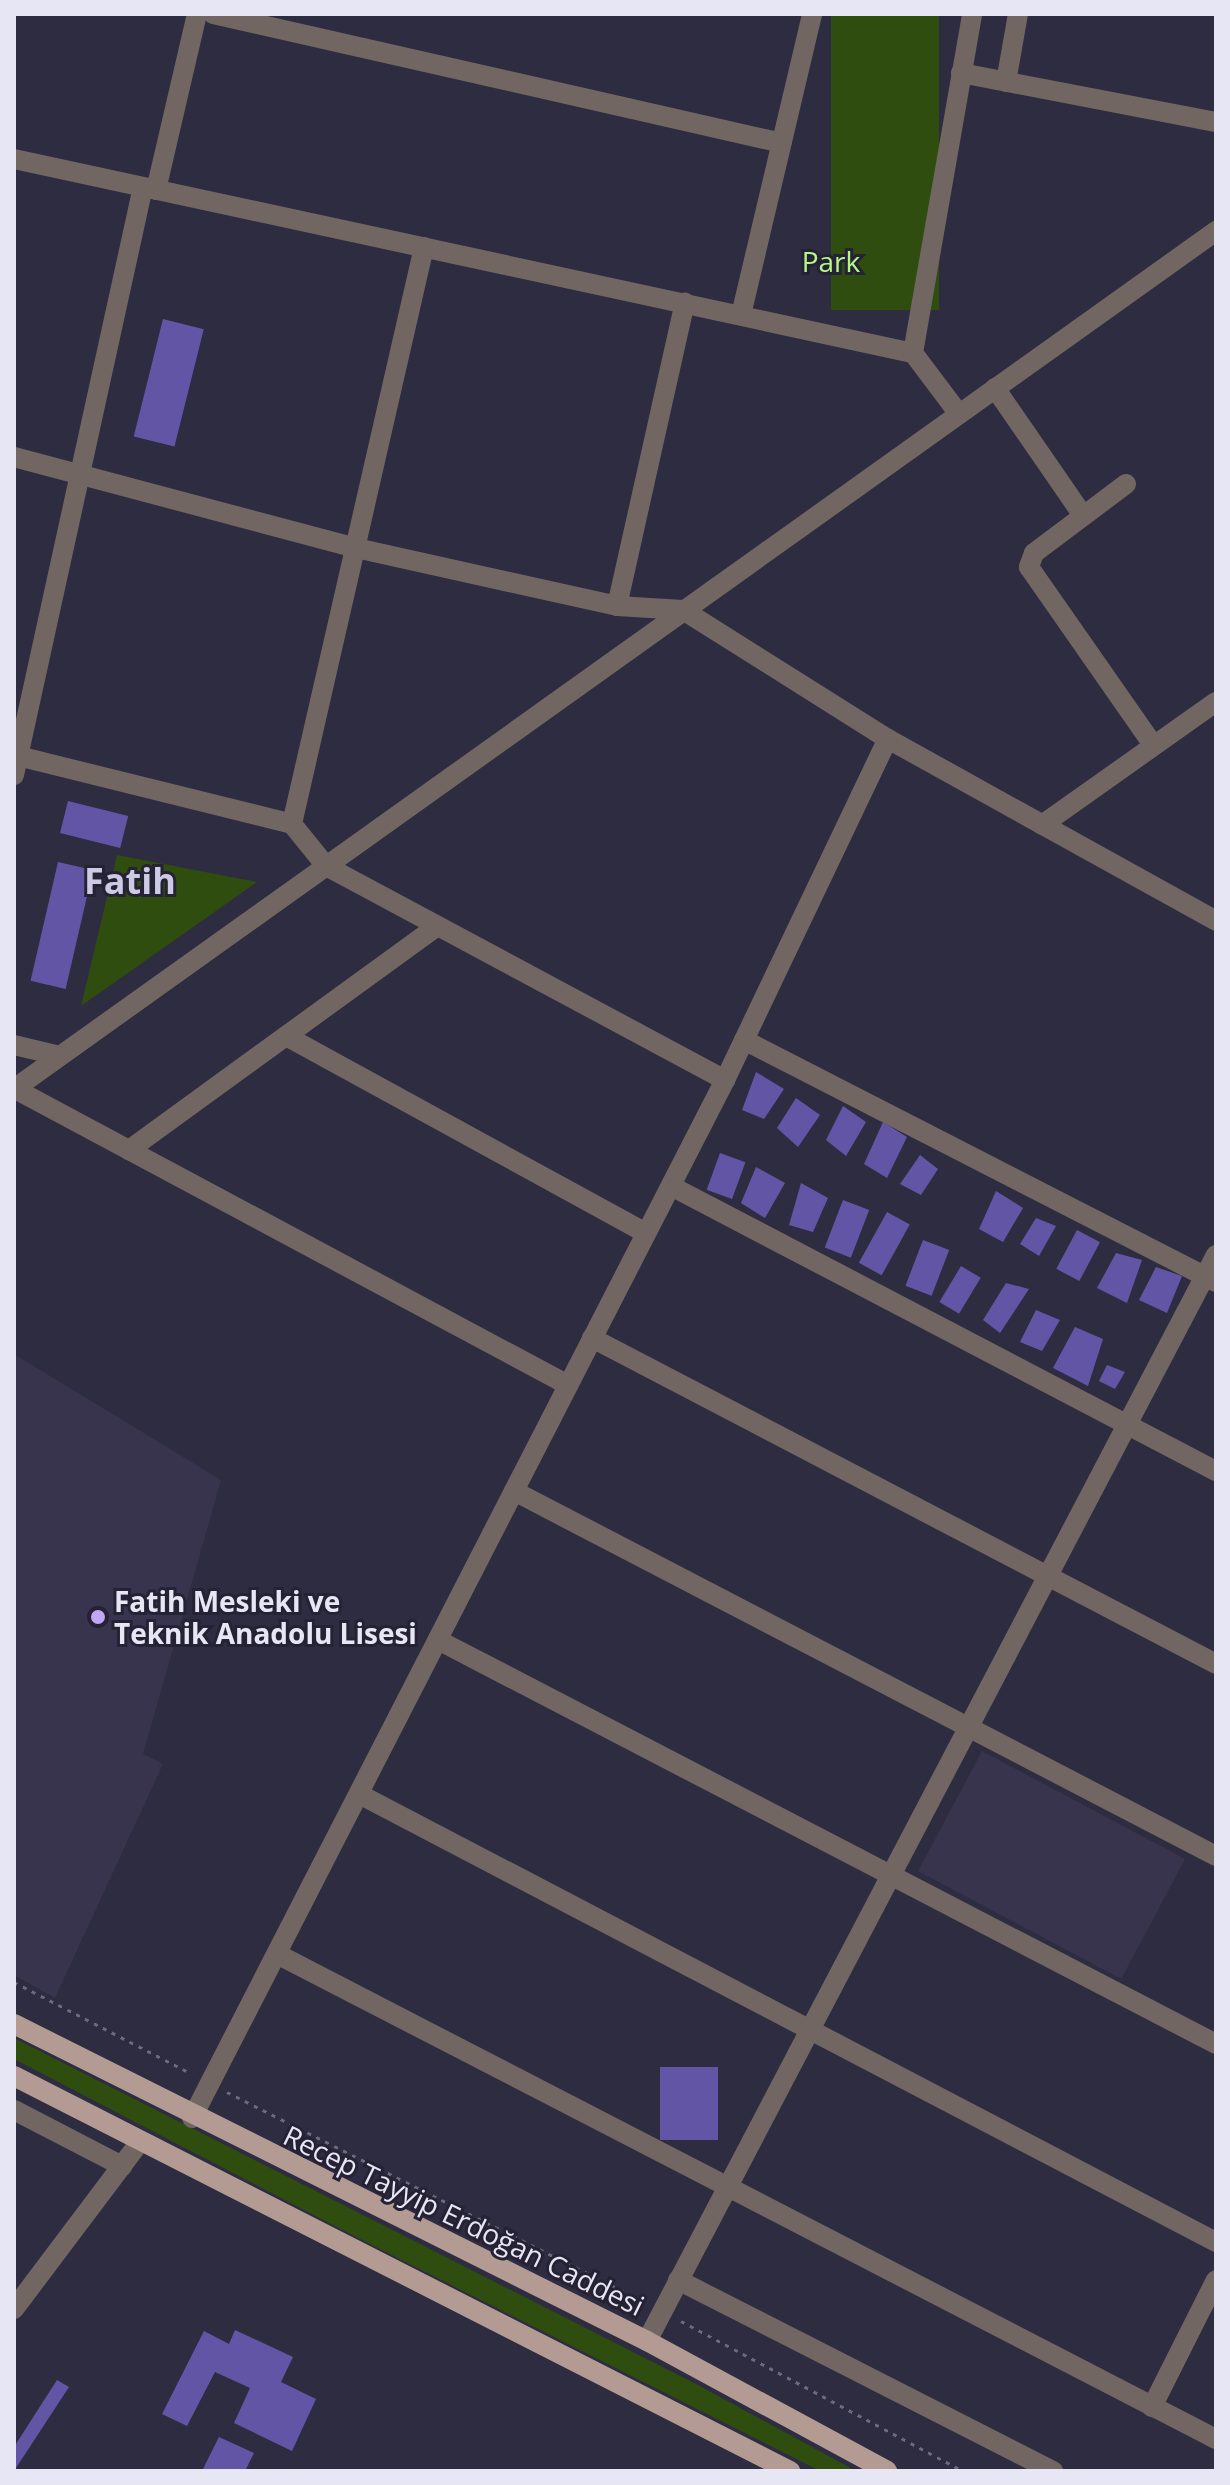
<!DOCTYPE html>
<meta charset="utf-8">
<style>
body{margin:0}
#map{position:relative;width:1230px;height:2485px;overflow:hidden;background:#2e2c40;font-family:"Open Sans",sans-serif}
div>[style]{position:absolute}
.built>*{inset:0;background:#38344d;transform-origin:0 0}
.green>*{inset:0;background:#2f4d0f;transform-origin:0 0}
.building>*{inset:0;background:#6355a6;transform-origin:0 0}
.path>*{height:3px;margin-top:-1.5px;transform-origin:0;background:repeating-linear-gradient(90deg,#6c6a7c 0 4px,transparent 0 10px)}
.minor>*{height:20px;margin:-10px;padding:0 10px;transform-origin:10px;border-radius:10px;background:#716662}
.major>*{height:20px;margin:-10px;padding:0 10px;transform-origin:10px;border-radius:10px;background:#b39b94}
.dots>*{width:22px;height:22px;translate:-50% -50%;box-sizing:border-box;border:4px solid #252235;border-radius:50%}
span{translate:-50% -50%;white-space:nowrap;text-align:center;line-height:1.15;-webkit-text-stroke:6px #252235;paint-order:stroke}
.park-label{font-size:28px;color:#b7f585}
.poi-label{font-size:28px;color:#e7e6f4;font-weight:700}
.left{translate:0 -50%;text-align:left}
.street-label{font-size:28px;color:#e7e6f4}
.district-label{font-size:36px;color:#cdcbe4;font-weight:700}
.frame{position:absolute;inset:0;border:16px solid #e7e6f4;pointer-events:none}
</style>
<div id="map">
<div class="built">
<div style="clip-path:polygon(14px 1354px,221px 1480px,143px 1754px,163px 1764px,55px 1998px,14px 1975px)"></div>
<div style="left:982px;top:1751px;width:230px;height:136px;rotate:28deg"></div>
</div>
<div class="green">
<div style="left:831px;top:14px;width:108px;height:296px"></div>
<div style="clip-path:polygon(117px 855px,257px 882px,81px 1006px)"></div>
<div style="clip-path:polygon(14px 2038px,698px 2385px,856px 2471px,820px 2471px,356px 2237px,14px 2059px)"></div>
</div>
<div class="building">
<div style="left:163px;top:319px;width:42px;height:121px;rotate:14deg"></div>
<div style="left:68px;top:801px;width:62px;height:33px;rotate:14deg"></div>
<div style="left:58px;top:862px;width:36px;height:122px;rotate:13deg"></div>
<div style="clip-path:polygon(756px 1072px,784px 1089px,764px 1119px,742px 1110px)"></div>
<div style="clip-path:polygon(796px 1098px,820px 1115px,798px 1147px,777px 1128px)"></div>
<div style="clip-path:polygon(843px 1106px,866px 1122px,846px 1156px,826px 1140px)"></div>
<div style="clip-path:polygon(883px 1122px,907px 1137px,887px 1178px,864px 1164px)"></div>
<div style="left:720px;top:1153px;width:27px;height:39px;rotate:20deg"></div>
<div style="clip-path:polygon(920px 1155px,938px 1169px,921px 1195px,900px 1184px)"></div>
<div style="clip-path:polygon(756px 1167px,785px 1183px,765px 1218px,741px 1203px)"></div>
<div style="clip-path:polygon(801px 1183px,828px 1198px,813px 1232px,789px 1225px)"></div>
<div style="clip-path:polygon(996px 1191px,1023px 1208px,1003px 1242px,979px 1229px)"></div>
<div style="left:843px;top:1200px;width:28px;height:51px;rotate:21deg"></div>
<div style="left:887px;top:1212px;width:26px;height:58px;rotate:29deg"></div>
<div style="clip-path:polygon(1036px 1218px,1056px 1226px,1039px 1256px,1020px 1244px)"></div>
<div style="left:1077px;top:1230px;width:26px;height:44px;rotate:28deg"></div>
<div style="left:923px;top:1240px;width:28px;height:49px;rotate:21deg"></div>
<div style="clip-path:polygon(1116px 1253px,1142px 1260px,1127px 1303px,1097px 1288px)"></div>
<div style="left:961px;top:1266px;width:23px;height:42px;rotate:31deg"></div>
<div style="clip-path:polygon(1156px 1267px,1182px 1276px,1167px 1313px,1139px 1300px)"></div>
<div style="clip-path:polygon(1006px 1283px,1029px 1289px,1000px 1333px,983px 1320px)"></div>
<div style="clip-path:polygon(1036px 1310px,1060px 1320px,1042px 1351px,1020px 1342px)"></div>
<div style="clip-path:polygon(1075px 1327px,1103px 1339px,1088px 1386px,1053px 1368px)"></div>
<div style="clip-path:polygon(1107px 1365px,1125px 1372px,1115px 1389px,1099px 1381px)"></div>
<div style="left:660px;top:2067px;width:58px;height:73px"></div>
<div style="clip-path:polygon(235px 2330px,293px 2357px,281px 2382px,316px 2399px,292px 2451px,234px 2423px,250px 2388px,215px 2372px,187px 2426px,162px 2414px,204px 2331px,229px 2344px)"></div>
<div style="clip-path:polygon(57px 2380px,69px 2387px,14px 2471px,14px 2447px)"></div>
<div style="clip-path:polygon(219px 2437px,254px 2453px,245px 2471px,202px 2471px)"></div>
</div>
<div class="path">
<div style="left:14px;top:1982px;width:200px;rotate:27.3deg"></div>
<div style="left:227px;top:2092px;width:468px;rotate:26.7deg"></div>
<div style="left:681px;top:2321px;width:319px;rotate:28deg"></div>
</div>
<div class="minor">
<div style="left:213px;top:14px;width:583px;rotate:12.77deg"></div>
<div style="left:961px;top:73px;width:260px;rotate:10.9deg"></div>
<div style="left:1006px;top:82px;width:69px;rotate:-80deg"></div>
<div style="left:14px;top:159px;width:920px;rotate:12.18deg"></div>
<div style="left:156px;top:190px;width:181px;rotate:-76.9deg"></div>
<div style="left:424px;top:247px;width:592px;rotate:102.89deg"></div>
<div style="left:292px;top:824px;width:54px;rotate:51deg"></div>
<div style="left:326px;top:866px;width:453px;rotate:28.2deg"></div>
<div style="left:741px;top:315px;width:309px;rotate:-76.7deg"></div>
<div style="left:995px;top:388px;width:153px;rotate:55.4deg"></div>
<div style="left:959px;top:414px;width:76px;rotate:-127deg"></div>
<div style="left:913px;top:353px;width:344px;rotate:-80.1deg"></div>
<div style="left:14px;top:457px;width:354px;rotate:14.9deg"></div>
<div style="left:356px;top:548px;width:267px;rotate:12.5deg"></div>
<div style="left:617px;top:606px;width:66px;rotate:3.5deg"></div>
<div style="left:683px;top:610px;width:242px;rotate:32.2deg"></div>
<div style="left:888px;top:739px;width:375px;rotate:29deg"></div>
<div style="left:1126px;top:484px;width:115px;rotate:143.1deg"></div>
<div style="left:1034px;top:553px;width:15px;rotate:110deg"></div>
<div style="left:1029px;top:567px;width:217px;rotate:55.1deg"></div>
<div style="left:617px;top:606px;width:311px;rotate:-77.4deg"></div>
<div style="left:14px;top:755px;width:286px;rotate:13.9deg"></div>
<div style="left:14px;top:775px;width:602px;rotate:-77.63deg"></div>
<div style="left:1042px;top:825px;width:213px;rotate:-35.3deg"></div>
<div style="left:286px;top:1036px;width:410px;rotate:28.7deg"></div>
<div style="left:744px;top:1040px;width:530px;rotate:27.14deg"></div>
<div style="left:14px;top:1045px;width:47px;rotate:13.4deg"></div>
<div style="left:14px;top:1089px;width:1477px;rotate:-35.52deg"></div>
<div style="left:15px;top:1089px;width:627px;rotate:28.16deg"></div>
<div style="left:129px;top:1150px;width:381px;rotate:-36deg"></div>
<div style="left:671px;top:1186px;width:615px;rotate:27.61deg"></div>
<div style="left:592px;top:1338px;width:704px;rotate:27.58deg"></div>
<div style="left:514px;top:1491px;width:791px;rotate:27.47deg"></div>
<div style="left:438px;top:1640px;width:877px;rotate:27.44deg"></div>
<div style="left:359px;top:1794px;width:967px;rotate:27.6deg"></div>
<div style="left:277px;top:1954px;width:1057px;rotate:27.32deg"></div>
<div style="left:14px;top:2110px;width:122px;rotate:27.4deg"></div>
<div style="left:192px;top:2118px;width:1167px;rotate:-62.82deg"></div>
<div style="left:725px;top:1080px;width:378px;rotate:-64.5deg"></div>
<div style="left:678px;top:2280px;width:421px;rotate:27deg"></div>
<div style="left:14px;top:2309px;width:209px;rotate:-53deg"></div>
<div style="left:647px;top:2341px;width:1226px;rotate:-62.35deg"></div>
<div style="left:1152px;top:2407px;width:142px;rotate:-63.3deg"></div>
</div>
<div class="major">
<div style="left:14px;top:2024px;width:708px;rotate:26.6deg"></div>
<div style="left:647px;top:2341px;width:273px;rotate:28.4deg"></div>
<div style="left:14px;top:2076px;width:871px;rotate:26.98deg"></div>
</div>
<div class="dots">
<div style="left:98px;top:1617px;background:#c0a8f4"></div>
</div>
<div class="park-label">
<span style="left:831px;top:261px">Park</span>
</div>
<div class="poi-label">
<span class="left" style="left:114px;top:1617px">Fatih Mesleki ve<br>Teknik Anadolu Lisesi</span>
</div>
<div class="street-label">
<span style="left:464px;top:2220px;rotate:26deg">Recep Tayyip Erdoğan Caddesi</span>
</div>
<div class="district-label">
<span style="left:130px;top:881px">Fatih</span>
</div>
<div class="frame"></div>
</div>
